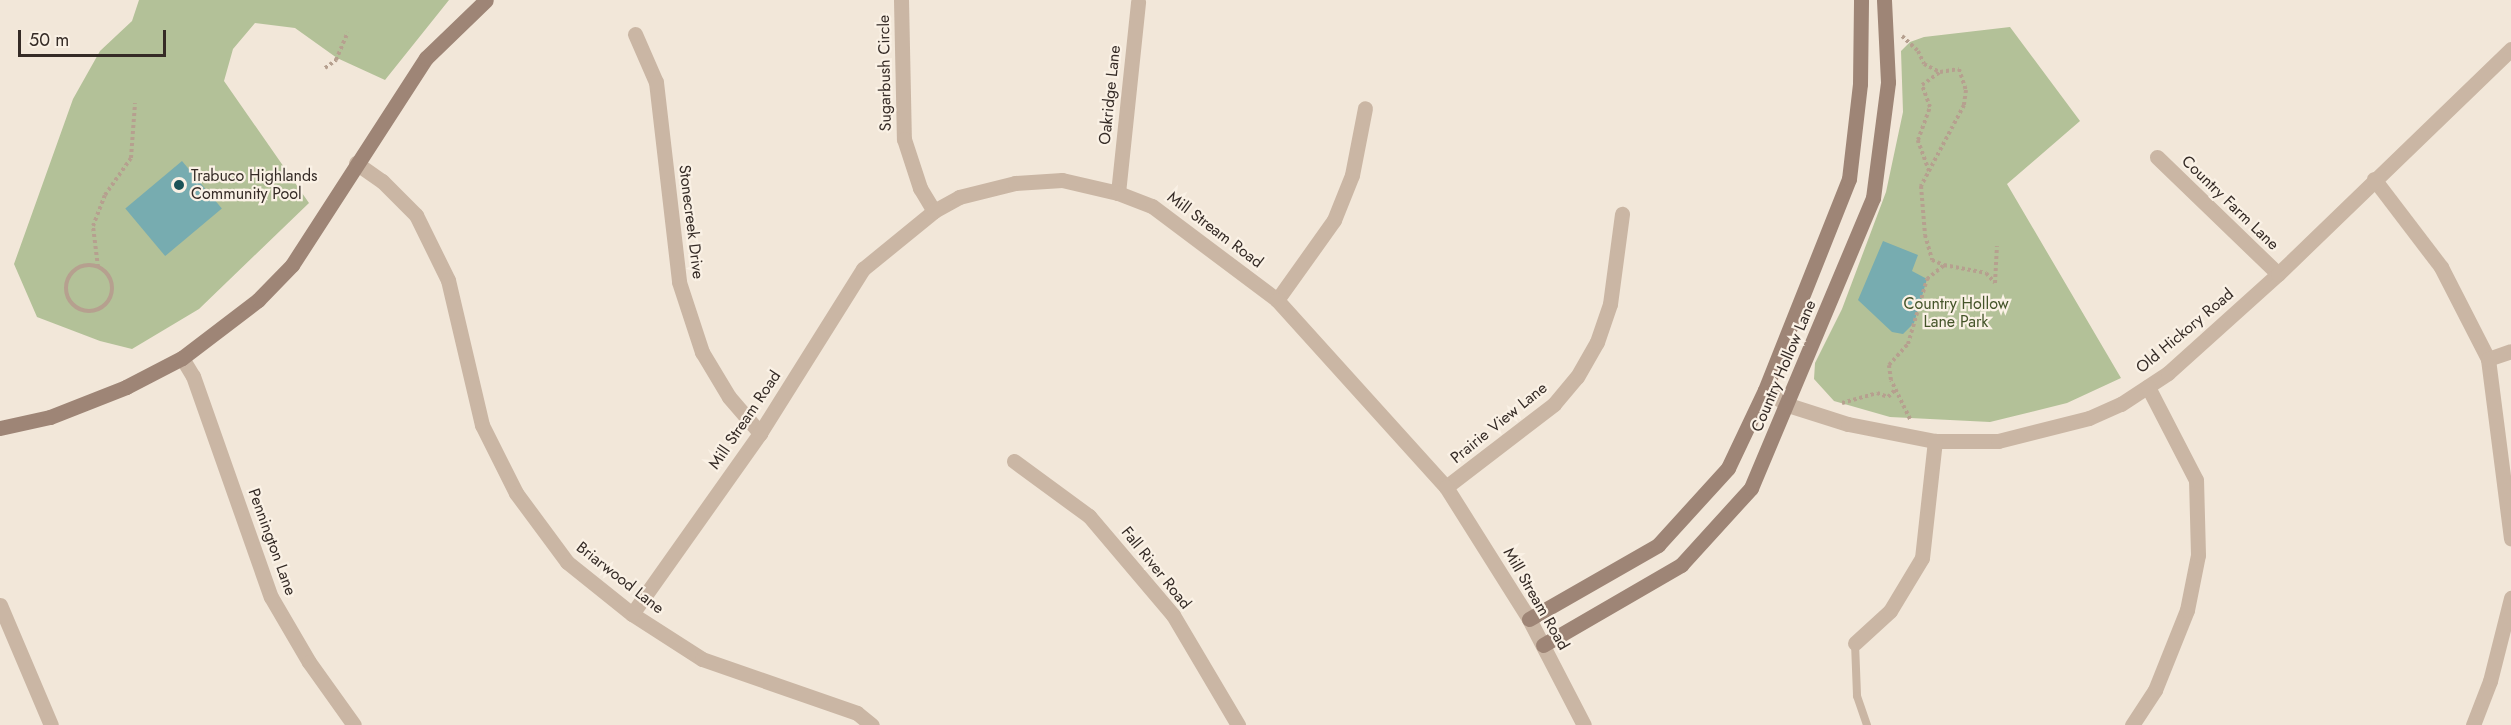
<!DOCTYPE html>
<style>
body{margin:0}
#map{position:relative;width:2511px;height:725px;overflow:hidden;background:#f2e7d9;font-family:Jost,sans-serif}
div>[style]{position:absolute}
.green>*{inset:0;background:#b3c198}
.water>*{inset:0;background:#77acb0;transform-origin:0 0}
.path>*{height:4px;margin-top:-2px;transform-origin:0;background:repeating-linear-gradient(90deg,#b6a08f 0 3px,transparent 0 6px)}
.path>.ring{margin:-2px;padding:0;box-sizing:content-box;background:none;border:4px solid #b6a08f;border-radius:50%}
.lane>*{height:8px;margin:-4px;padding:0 4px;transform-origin:4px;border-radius:4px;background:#cab6a4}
.street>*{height:15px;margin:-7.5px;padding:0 7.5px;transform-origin:7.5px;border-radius:7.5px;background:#cab6a4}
.secondary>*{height:15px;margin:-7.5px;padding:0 7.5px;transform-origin:7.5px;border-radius:7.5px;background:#9e8576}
.dots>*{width:16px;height:16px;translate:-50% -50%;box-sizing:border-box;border:3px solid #faf1e5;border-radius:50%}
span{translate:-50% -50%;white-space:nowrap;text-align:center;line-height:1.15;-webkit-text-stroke:4.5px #faf1e5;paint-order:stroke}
.street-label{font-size:16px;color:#352b26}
.poi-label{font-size:16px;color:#352b26}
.left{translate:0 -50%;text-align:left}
.park-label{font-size:16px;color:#445429}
.scale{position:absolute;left:18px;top:30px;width:148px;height:27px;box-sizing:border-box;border:3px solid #352b26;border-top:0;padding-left:8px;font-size:18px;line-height:21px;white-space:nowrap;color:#352b26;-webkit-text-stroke:4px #faf1e5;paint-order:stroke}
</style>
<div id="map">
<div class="green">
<div style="clip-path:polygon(139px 0,449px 0,385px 80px,337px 58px,295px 28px,255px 23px,233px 49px,224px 81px,309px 203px,199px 309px,132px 349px,100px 341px,37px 317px,14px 264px,73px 99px,100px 51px,132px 21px)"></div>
<div style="clip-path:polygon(2010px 27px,2080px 121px,2007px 184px,2121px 378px,2067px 403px,1990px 422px,1890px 417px,1834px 401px,1814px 379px,1815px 363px,1842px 309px,1886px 192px,1903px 112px,1901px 51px,1910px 42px,1924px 37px)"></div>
</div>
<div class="water">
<div style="left:182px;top:161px;width:62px;height:74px;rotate:50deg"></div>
<div style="clip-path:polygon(1883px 241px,1918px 255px,1912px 271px,1927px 279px,1914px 323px,1903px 334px,1892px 332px,1858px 300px)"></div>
</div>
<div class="path">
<div style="left:1902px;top:36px;width:22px;rotate:43deg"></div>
<div style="left:1918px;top:51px;width:14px;rotate:65deg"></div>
<div style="left:1924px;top:64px;width:18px;rotate:27deg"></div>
<div style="left:1940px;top:72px;width:19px;rotate:-9deg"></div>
<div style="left:1959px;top:69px;width:22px;rotate:72deg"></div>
<div style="left:1966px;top:90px;width:15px;rotate:98deg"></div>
<div style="left:1964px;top:105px;width:92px;rotate:118deg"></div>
<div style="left:1921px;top:186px;width:49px;rotate:85.3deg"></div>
<div style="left:1925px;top:235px;width:26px;rotate:74deg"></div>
<div style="left:1932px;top:260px;width:13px;rotate:23deg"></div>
<div style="left:325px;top:68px;width:14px;rotate:-36deg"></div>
<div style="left:336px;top:60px;width:30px;rotate:-67deg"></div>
<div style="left:1929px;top:171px;width:33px;rotate:-110deg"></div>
<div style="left:1918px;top:140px;width:35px;rotate:-70deg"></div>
<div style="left:1930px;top:107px;width:23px;rotate:-110deg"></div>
<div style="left:1922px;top:85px;width:22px;rotate:-36deg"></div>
<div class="ring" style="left:66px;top:265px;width:42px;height:42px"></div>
<div style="left:98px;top:267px;width:41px;rotate:-97deg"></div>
<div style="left:93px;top:226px;width:33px;rotate:-69deg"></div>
<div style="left:105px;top:195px;width:45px;rotate:-54.9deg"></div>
<div style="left:131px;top:158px;width:55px;rotate:-85.8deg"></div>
<div style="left:1842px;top:403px;width:36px;rotate:-16deg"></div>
<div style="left:1877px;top:393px;width:12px;rotate:20deg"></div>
<div style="left:1888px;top:397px;width:10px;rotate:-45deg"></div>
<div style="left:1910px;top:419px;width:43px;rotate:-116deg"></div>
<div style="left:1891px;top:380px;width:15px;rotate:-98deg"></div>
<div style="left:1889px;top:365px;width:28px;rotate:-48deg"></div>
<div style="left:1908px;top:344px;width:68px;rotate:-73.7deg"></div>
<div style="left:1927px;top:279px;width:22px;rotate:-39deg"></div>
<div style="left:1944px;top:265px;width:43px;rotate:10.8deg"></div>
<div style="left:1986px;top:273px;width:13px;rotate:48deg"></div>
<div style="left:1995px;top:283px;width:37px;rotate:-87deg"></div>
</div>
<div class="lane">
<div style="left:1855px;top:643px;width:53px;rotate:87.8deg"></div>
<div style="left:1857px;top:696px;width:31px;rotate:71deg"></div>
</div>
<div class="street">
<div style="left:901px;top:0;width:139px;rotate:88.8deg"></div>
<div style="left:904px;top:139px;width:52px;rotate:71.9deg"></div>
<div style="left:920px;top:188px;width:27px;rotate:59deg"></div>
<div style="left:635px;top:34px;width:52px;rotate:66.4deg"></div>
<div style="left:656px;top:82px;width:201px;rotate:83.4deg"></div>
<div style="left:679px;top:282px;width:74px;rotate:71.8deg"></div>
<div style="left:702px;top:352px;width:52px;rotate:59deg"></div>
<div style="left:729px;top:397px;width:48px;rotate:49.3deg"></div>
<div style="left:2157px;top:157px;width:168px;rotate:44deg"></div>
<div style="left:356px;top:163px;width:32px;rotate:35deg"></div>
<div style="left:382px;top:181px;width:48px;rotate:45deg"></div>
<div style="left:416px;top:215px;width:72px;rotate:63.8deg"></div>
<div style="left:448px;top:280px;width:149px;rotate:76.8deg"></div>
<div style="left:482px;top:425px;width:76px;rotate:63.4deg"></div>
<div style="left:516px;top:493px;width:86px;rotate:53.5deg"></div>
<div style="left:567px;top:562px;width:83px;rotate:38.7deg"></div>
<div style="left:632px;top:614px;width:83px;rotate:32.7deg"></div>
<div style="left:702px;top:659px;width:164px;rotate:19.2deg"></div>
<div style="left:857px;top:713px;width:19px;rotate:39deg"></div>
<div style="left:2374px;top:179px;width:111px;rotate:52.7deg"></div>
<div style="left:2441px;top:267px;width:103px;rotate:62.9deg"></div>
<div style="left:2488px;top:359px;width:181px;rotate:82.7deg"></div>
<div style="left:1118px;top:193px;width:192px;rotate:-84deg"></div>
<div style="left:1277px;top:300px;width:98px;rotate:-54.5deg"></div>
<div style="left:1334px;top:220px;width:48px;rotate:-68.2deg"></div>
<div style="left:1352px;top:175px;width:68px;rotate:-79deg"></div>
<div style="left:182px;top:358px;width:21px;rotate:59deg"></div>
<div style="left:193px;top:376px;width:234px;rotate:70.6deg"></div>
<div style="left:271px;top:597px;width:75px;rotate:59.7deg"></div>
<div style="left:309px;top:662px;width:77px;rotate:54.5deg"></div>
<div style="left:2488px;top:359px;width:24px;rotate:-19deg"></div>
<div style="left:1765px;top:390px;width:27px;rotate:33deg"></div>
<div style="left:1788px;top:405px;width:63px;rotate:17.6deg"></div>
<div style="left:1848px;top:424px;width:89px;rotate:11.1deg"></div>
<div style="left:1935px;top:441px;width:63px"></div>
<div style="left:1998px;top:441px;width:94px;rotate:-14.2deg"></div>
<div style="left:2089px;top:418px;width:35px;rotate:-24deg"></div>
<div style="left:2121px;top:404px;width:56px;rotate:-33.4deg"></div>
<div style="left:2168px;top:373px;width:148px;rotate:-42deg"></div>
<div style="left:2278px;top:274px;width:324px;rotate:-44deg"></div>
<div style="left:1014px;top:461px;width:93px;rotate:36.3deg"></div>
<div style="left:1089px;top:516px;width:130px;rotate:49.7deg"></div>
<div style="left:1173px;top:615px;width:128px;rotate:59.4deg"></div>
<div style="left:1446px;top:487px;width:136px;rotate:-37.5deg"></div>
<div style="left:1554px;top:404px;width:35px;rotate:-50deg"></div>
<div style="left:1577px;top:377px;width:40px;rotate:-60.3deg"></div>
<div style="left:1597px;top:342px;width:40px;rotate:-71.1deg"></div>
<div style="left:1610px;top:304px;width:91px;rotate:-82.4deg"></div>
<div style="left:0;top:605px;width:130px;rotate:67deg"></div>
<div style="left:632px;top:614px;width:222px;rotate:-54.7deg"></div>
<div style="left:760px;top:433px;width:194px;rotate:-57.9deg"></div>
<div style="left:863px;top:269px;width:92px;rotate:-39.2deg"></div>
<div style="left:934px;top:211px;width:29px;rotate:-29deg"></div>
<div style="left:959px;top:197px;width:58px;rotate:-14deg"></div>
<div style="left:1015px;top:183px;width:47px;rotate:-3.7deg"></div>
<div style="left:1062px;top:180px;width:57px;rotate:13.1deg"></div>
<div style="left:1118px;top:193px;width:36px;rotate:21deg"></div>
<div style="left:1152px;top:206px;width:156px;rotate:36.9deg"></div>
<div style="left:1277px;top:300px;width:252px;rotate:47.9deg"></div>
<div style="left:1446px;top:487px;width:156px;rotate:57.8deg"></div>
<div style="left:1529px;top:619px;width:119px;rotate:62.6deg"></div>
<div style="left:1855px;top:643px;width:47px;rotate:-42.4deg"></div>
<div style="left:1890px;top:611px;width:62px;rotate:-58.9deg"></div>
<div style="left:1922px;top:558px;width:118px;rotate:-83.7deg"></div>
<div style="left:2132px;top:725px;width:42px;rotate:-56.7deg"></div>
<div style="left:2155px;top:690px;width:86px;rotate:-68.2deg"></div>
<div style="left:2187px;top:610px;width:56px;rotate:-78.7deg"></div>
<div style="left:2198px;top:555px;width:75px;rotate:-91.5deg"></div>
<div style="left:2196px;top:480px;width:105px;rotate:-117.3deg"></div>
<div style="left:2473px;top:725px;width:47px;rotate:-68.9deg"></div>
<div style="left:2490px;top:681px;width:86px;rotate:-75.8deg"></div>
</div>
<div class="secondary">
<div style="left:0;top:428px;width:51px;rotate:-12.4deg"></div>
<div style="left:50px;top:417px;width:82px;rotate:-21.5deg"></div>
<div style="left:126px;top:387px;width:63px;rotate:-27.4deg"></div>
<div style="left:182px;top:358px;width:96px;rotate:-37.3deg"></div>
<div style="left:258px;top:300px;width:49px;rotate:-45.8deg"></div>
<div style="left:292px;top:265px;width:247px;rotate:-57.1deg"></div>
<div style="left:426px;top:58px;width:83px;rotate:-44deg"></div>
<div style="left:1529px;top:619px;width:149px;rotate:-29.8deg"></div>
<div style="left:1658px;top:545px;width:104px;rotate:-47.7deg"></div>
<div style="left:1728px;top:468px;width:86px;rotate:-64.6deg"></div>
<div style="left:1765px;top:390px;width:227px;rotate:-68.3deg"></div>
<div style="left:1849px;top:179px;width:96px;rotate:-83.4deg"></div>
<div style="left:1860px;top:84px;width:84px;rotate:-89.3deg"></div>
<div style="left:1543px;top:645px;width:160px;rotate:-30.1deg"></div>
<div style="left:1681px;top:565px;width:104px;rotate:-47.7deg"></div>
<div style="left:1751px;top:488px;width:315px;rotate:-67.2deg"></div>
<div style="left:1873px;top:198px;width:117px;rotate:-82.6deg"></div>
<div style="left:1888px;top:82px;width:82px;rotate:-92.8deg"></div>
</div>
<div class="dots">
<div style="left:179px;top:185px;background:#1b5358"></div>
</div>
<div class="street-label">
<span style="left:885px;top:73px;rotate:-91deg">Sugarbush Circle</span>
<span style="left:1110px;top:95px;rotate:-84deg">Oakridge Lane</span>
<span style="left:2230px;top:203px;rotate:44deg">Country Farm Lane</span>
<span style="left:691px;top:222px;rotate:83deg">Stonecreek Drive</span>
<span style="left:1215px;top:230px;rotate:37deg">Mill Stream Road</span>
<span style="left:2185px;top:331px;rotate:-40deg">Old Hickory Road</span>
<span style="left:1784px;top:366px;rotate:-67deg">Country Hollow Lane</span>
<span style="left:745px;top:420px;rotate:-56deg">Mill Stream Road</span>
<span style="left:1499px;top:423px;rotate:-39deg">Prairie View Lane</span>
<span style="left:272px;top:542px;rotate:70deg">Pennington Lane</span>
<span style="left:1156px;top:568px;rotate:51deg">Fall River Road</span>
<span style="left:620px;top:578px;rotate:38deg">Briarwood Lane</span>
<span style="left:1536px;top:599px;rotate:60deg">Mill Stream Road</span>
</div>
<div class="poi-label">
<span class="left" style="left:191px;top:185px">Trabuco Highlands<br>Community Pool</span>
</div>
<div class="park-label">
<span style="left:1956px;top:313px">Country Hollow<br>Lane Park</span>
</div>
<div class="scale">50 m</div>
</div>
